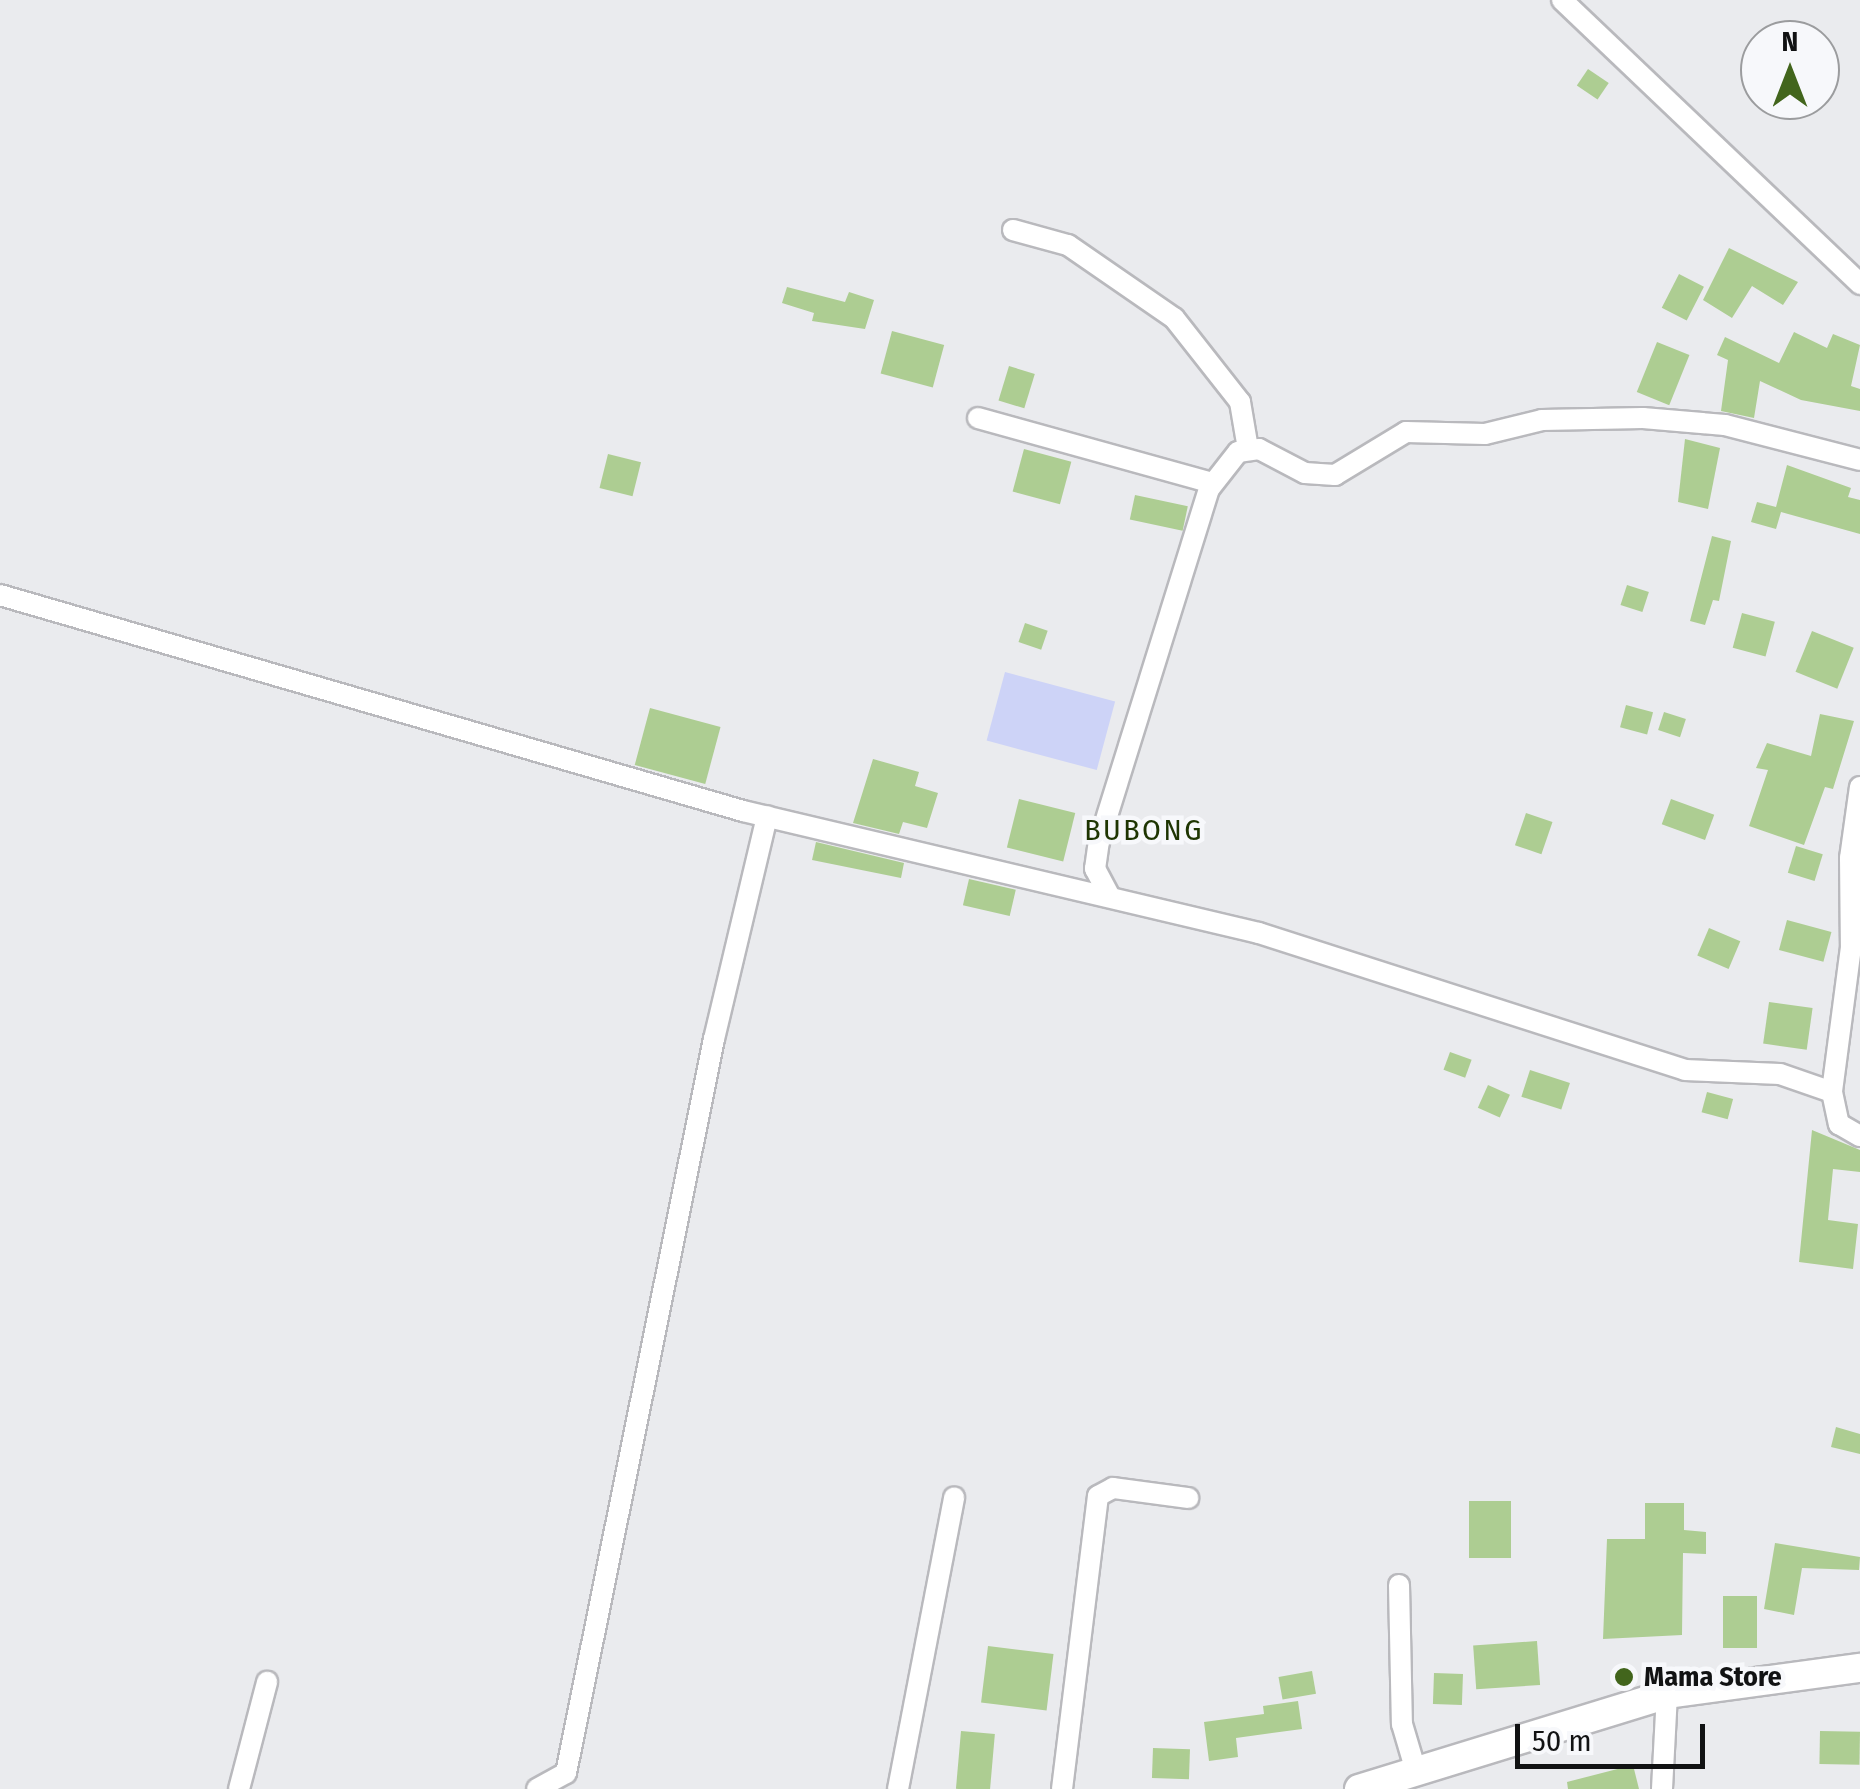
<!DOCTYPE html>
<style>
body{margin:0}
#map{position:relative;width:1860px;height:1789px;overflow:hidden;background:#eaebee;font-family:"Fira Sans Condensed",sans-serif}
div>[style]{position:absolute}
.green>*{inset:0;background:#cdd3f7;transform-origin:0 0}
.building>*{inset:0;background:#adcd92;transform-origin:0 0}
.roads{filter:drop-shadow(2px 0 #b9b9bd) drop-shadow(-2px 0 #b9b9bd) drop-shadow(0 2px #b9b9bd) drop-shadow(0 -2px #b9b9bd)}
.street>*{height:20px;margin:-10px;padding:0 10px;transform-origin:10px;border-radius:10px;background:#fff}
.secondary>*{height:28px;margin:-14px;padding:0 14px;transform-origin:14px;border-radius:14px;background:#fff}
.dots>*{width:28px;height:28px;translate:-50% -50%;box-sizing:border-box;border:5px solid #f7f8fb;border-radius:50%}
span{translate:-50% -50%;white-space:nowrap;text-align:center;line-height:1.15;-webkit-text-stroke:9px #f7f8fb;paint-order:stroke}
.poi-label{font-size:28px;color:#111213;font-weight:700}
.left{translate:0 -50%;text-align:left}
.neighbourhood-label{font-size:30px;color:#1e3502;letter-spacing:2.5px}
.north{position:absolute;left:1740px;top:20px;width:100px;height:100px;box-sizing:border-box;background:#f7f8fb;border:2px solid #9b9c9e;border-radius:50%;rotate:0deg;font-size:28px;font-weight:700;line-height:40px;text-align:center;color:#111213}
.north::after{content:'';display:block;margin:auto;width:35px;height:45px;background:#42651c;clip-path:polygon(50% 0,100% 100%,50% 72%,0 100%)}
.scale{position:absolute;left:1515px;top:1724px;width:190px;height:45px;box-sizing:border-box;border:5px solid #111213;border-top:0;padding-left:12px;font-size:30px;line-height:35px;white-space:nowrap;color:#111213;-webkit-text-stroke:8px #f7f8fb;paint-order:stroke}
</style>
<div id="map">
<div class="green">
<div style="left:1005px;top:672px;width:114px;height:71px;rotate:15deg"></div>
</div>
<div class="building">
<div style="left:1588px;top:69px;width:25px;height:20px;rotate:34deg"></div>
<div style="clip-path:polygon(1729px 248px,1798px 282px,1783px 305px,1752px 286px,1732px 318px,1703px 300px)"></div>
<div style="left:1679px;top:274px;width:28px;height:38px;rotate:27deg"></div>
<div style="clip-path:polygon(787px 287px,845px 302px,849px 292px,874px 300px,865px 329px,812px 321px,814px 313px,782px 303px)"></div>
<div style="left:892px;top:331px;width:54px;height:44px;rotate:15deg"></div>
<div style="clip-path:polygon(1794px 332px,1827px 348px,1833px 334px,1860px 345px,1851px 386px,1860px 389px,1860px 411px,1801px 400px,1760px 381px,1754px 418px,1721px 411px,1728px 360px,1717px 355px,1725px 337px,1779px 363px)"></div>
<div style="left:1657px;top:342px;width:35px;height:54px;rotate:22deg"></div>
<div style="left:1009px;top:366px;width:27px;height:36px;rotate:17deg"></div>
<div style="clip-path:polygon(1685px 439px,1720px 448px,1708px 509px,1678px 502px)"></div>
<div style="left:1024px;top:449px;width:49px;height:44px;rotate:15deg"></div>
<div style="left:608px;top:454px;width:34px;height:35px;rotate:14deg"></div>
<div style="clip-path:polygon(1787px 465px,1851px 488px,1848px 497px,1860px 500px,1860px 534px,1781px 512px,1776px 529px,1751px 522px,1757px 502px,1776px 507px)"></div>
<div style="left:1135px;top:495px;width:54px;height:25px;rotate:12deg"></div>
<div style="clip-path:polygon(1712px 536px,1731px 541px,1719px 601px,1713px 600px,1705px 625px,1690px 621px)"></div>
<div style="left:1627px;top:585px;width:23px;height:21px;rotate:18deg"></div>
<div style="left:1742px;top:613px;width:34px;height:36px;rotate:15deg"></div>
<div style="left:1025px;top:623px;width:24px;height:20px;rotate:19deg"></div>
<div style="left:1812px;top:631px;width:45px;height:44px;rotate:22deg"></div>
<div style="left:1626px;top:705px;width:28px;height:23px;rotate:15deg"></div>
<div style="left:650px;top:708px;width:73px;height:59px;rotate:15deg"></div>
<div style="left:1664px;top:712px;width:23px;height:19px;rotate:18deg"></div>
<div style="clip-path:polygon(1820px 714px,1854px 721px,1833px 789px,1825px 787px,1804px 845px,1749px 826px,1768px 770px,1756px 768px,1767px 743px,1811px 756px)"></div>
<div style="clip-path:polygon(873px 759px,919px 772px,915px 786px,938px 793px,927px 828px,903px 822px,899px 834px,853px 823px)"></div>
<div style="left:1019px;top:799px;width:58px;height:50px;rotate:14deg"></div>
<div style="left:1671px;top:799px;width:46px;height:27px;rotate:20deg"></div>
<div style="left:1526px;top:813px;width:28px;height:34px;rotate:19deg"></div>
<div style="clip-path:polygon(816px 842px,904px 863px,901px 878px,812px 860px)"></div>
<div style="left:1796px;top:846px;width:28px;height:28px;rotate:17deg"></div>
<div style="left:969px;top:879px;width:48px;height:27px;rotate:13deg"></div>
<div style="left:1787px;top:920px;width:46px;height:31px;rotate:15deg"></div>
<div style="left:1709px;top:928px;width:34px;height:30px;rotate:23deg"></div>
<div style="left:1769px;top:1002px;width:44px;height:42px;rotate:8deg"></div>
<div style="left:1450px;top:1052px;width:23px;height:19px;rotate:20deg"></div>
<div style="left:1530px;top:1070px;width:42px;height:28px;rotate:18deg"></div>
<div style="left:1488px;top:1085px;width:24px;height:25px;rotate:24deg"></div>
<div style="left:1707px;top:1092px;width:27px;height:21px;rotate:15deg"></div>
<div style="clip-path:polygon(1812px 1130px,1860px 1150px,1860px 1172px,1833px 1169px,1828px 1220px,1858px 1224px,1853px 1269px,1799px 1262px)"></div>
<div style="clip-path:polygon(1836px 1427px,1860px 1434px,1860px 1454px,1831px 1447px)"></div>
<div style="left:1469px;top:1501px;width:42px;height:57px"></div>
<div style="clip-path:polygon(1645px 1503px,1684px 1503px,1684px 1530px,1706px 1532px,1706px 1554px,1683px 1553px,1682px 1635px,1603px 1639px,1607px 1539px,1645px 1539px)"></div>
<div style="clip-path:polygon(1775px 1543px,1860px 1557px,1859px 1570px,1802px 1568px,1794px 1615px,1764px 1609px)"></div>
<div style="left:1723px;top:1596px;width:34px;height:52px"></div>
<div style="left:1537px;top:1641px;width:44px;height:64px;rotate:86deg"></div>
<div style="left:988px;top:1646px;width:66px;height:57px;rotate:7deg"></div>
<div style="left:1312px;top:1671px;width:23px;height:34px;rotate:80deg"></div>
<div style="left:1434px;top:1673px;width:29px;height:31px;rotate:2deg"></div>
<div style="clip-path:polygon(1298px 1701px,1302px 1729px,1236px 1738px,1238px 1757px,1209px 1761px,1204px 1722px,1264px 1714px,1263px 1706px)"></div>
<div style="left:961px;top:1731px;width:34px;height:58px;rotate:5deg"></div>
<div style="left:1820px;top:1731px;width:40px;height:33px;rotate:1deg"></div>
<div style="left:1153px;top:1748px;width:37px;height:30px;rotate:2deg"></div>
<div style="clip-path:polygon(1633px 1765px,1639px 1789px,1568px 1789px,1567px 1782px)"></div>
</div>
<div class="roads">
<div class="street">
<div style="left:1562px;top:0;width:412px;rotate:43.6deg"></div>
<div style="left:1013px;top:230px;width:57px;rotate:15.3deg"></div>
<div style="left:1068px;top:245px;width:129px;rotate:34.6deg"></div>
<div style="left:1174px;top:318px;width:107px;rotate:51.8deg"></div>
<div style="left:1240px;top:402px;width:48px;rotate:80.3deg"></div>
<div style="left:978px;top:418px;width:243px;rotate:15.5deg"></div>
<div style="left:0;top:595px;width:774px;rotate:16.21deg"></div>
<div style="left:743px;top:811px;width:530px;rotate:13.3deg"></div>
<div style="left:1259px;top:933px;width:447px;rotate:17.8deg"></div>
<div style="left:1685px;top:1070px;width:95px;rotate:2.4deg"></div>
<div style="left:1780px;top:1074px;width:55px;rotate:19.1deg"></div>
<div style="left:1860px;top:787px;width:72px;rotate:98deg"></div>
<div style="left:1850px;top:858px;width:89px;rotate:89.4deg"></div>
<div style="left:1851px;top:947px;width:146px;rotate:97.5deg"></div>
<div style="left:1832px;top:1092px;width:33px;rotate:78deg"></div>
<div style="left:1839px;top:1124px;width:24px;rotate:30deg"></div>
<div style="left:1109px;top:895px;width:30px;rotate:-118deg"></div>
<div style="left:1095px;top:869px;width:27px;rotate:-82deg"></div>
<div style="left:1099px;top:842px;width:370px;rotate:-72.7deg"></div>
<div style="left:1209px;top:489px;width:47px;rotate:-51.9deg"></div>
<div style="left:1238px;top:452px;width:21px;rotate:-8deg"></div>
<div style="left:1259px;top:449px;width:52px;rotate:27.6deg"></div>
<div style="left:1305px;top:473px;width:30px;rotate:4deg"></div>
<div style="left:1335px;top:475px;width:83px;rotate:-31.2deg"></div>
<div style="left:1406px;top:432px;width:79px;rotate:1.5deg"></div>
<div style="left:1485px;top:434px;width:59px;rotate:-13.8deg"></div>
<div style="left:1542px;top:420px;width:101px;rotate:-1.1deg"></div>
<div style="left:1643px;top:418px;width:82px;rotate:4.9deg"></div>
<div style="left:1725px;top:425px;width:139px;rotate:14.5deg"></div>
<div style="left:1399px;top:1585px;width:139px;rotate:88.8deg"></div>
<div style="left:1402px;top:1724px;width:46px;rotate:73.5deg"></div>
<div style="left:239px;top:1789px;width:111px;rotate:-75.3deg"></div>
<div style="left:537px;top:1789px;width:33px;rotate:-29deg"></div>
<div style="left:566px;top:1773px;width:749px;rotate:-78.6deg"></div>
<div style="left:714px;top:1039px;width:229px;rotate:-76.6deg"></div>
<div style="left:898px;top:1789px;width:297px;rotate:-79.1deg"></div>
<div style="left:1062px;top:1789px;width:295px;rotate:-83deg"></div>
<div style="left:1098px;top:1496px;width:17px;rotate:-28deg"></div>
<div style="left:1113px;top:1488px;width:76px;rotate:7.6deg"></div>
<div style="left:1662px;top:1789px;width:95px;rotate:-87deg"></div>
</div>
<div class="secondary">
<div style="left:1359px;top:1789px;width:322px;rotate:-17.1deg"></div>
<div style="left:1667px;top:1694px;width:195px;rotate:-7.7deg"></div>
</div>
</div>
<div class="dots">
<div style="left:1624px;top:1677px;background:#42651c"></div>
</div>
<div class="poi-label">
<span class="left" style="left:1644px;top:1677px">Mama Store</span>
</div>
<div class="neighbourhood-label">
<span style="left:1144px;top:830px">BUBONG</span>
</div>
<div class="north">N</div>
<div class="scale">50 m</div>
</div>
